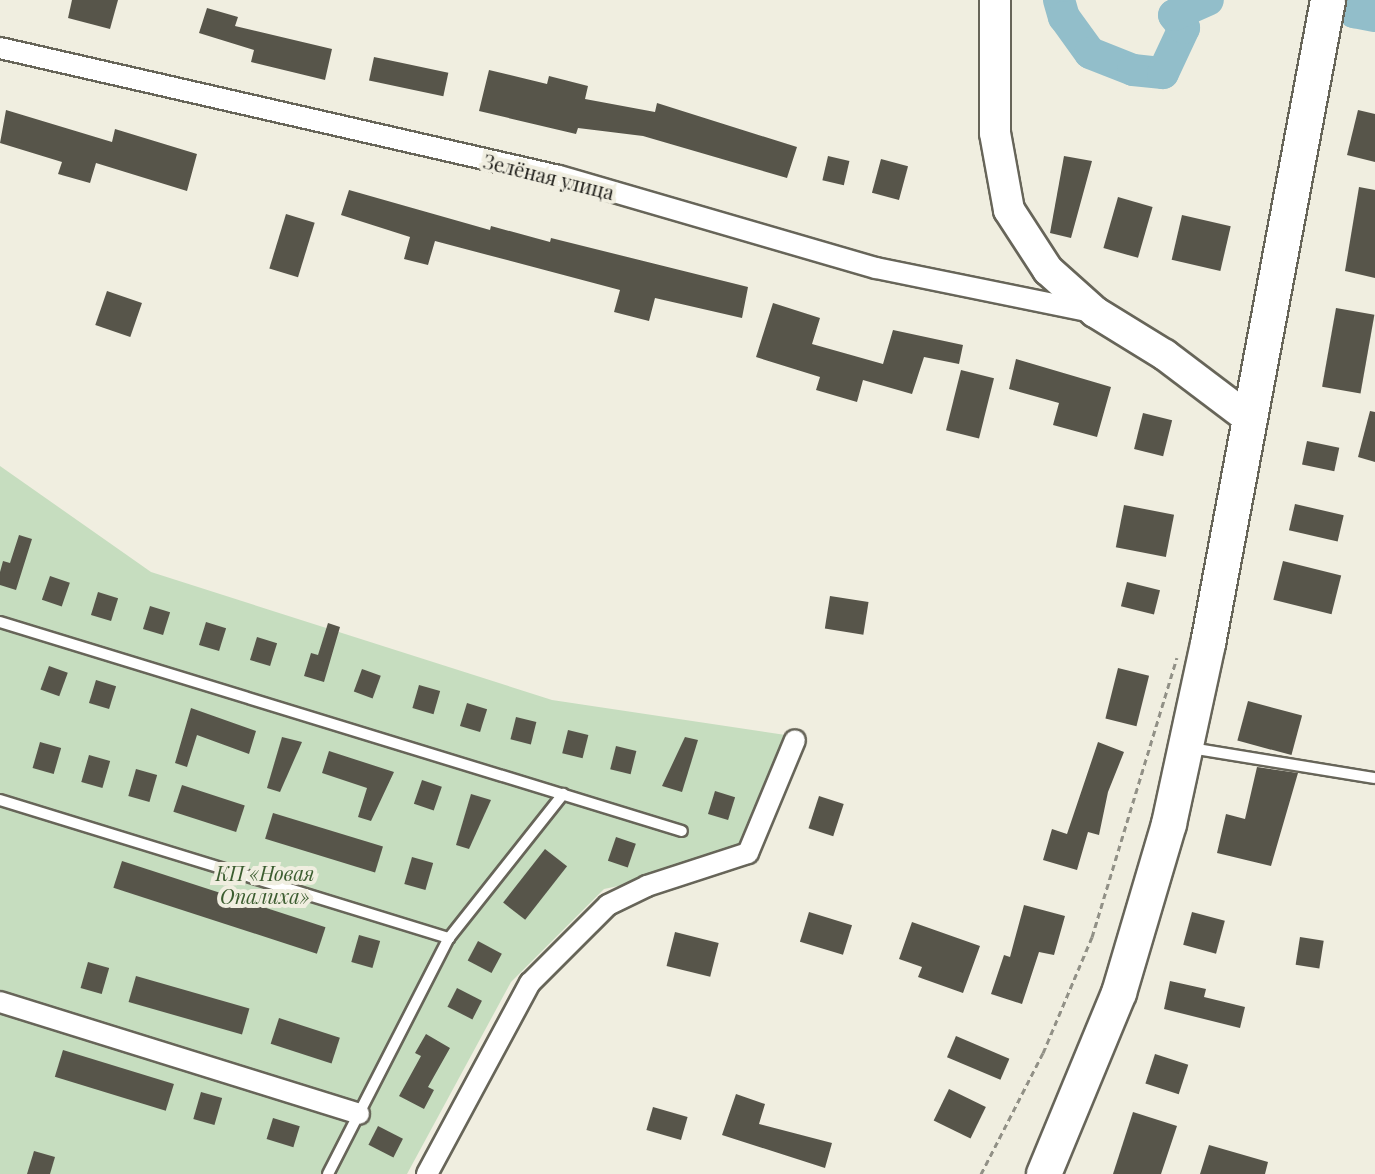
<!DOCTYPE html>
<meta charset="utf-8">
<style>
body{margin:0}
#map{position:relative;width:1375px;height:1174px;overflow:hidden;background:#f0eee0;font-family:"Playfair Display",serif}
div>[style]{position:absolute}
.green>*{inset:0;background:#c6ddbf}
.river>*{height:32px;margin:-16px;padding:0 16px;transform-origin:16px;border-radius:16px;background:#92beca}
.building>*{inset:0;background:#57554a;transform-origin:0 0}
.path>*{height:3px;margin-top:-1.5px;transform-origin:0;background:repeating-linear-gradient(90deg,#919086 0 6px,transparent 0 10px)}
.roads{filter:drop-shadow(2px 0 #676559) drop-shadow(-2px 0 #676559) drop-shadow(0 2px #676559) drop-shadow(0 -2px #676559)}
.lane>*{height:10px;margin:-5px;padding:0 5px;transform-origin:5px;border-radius:5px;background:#fff}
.street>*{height:20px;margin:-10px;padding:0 10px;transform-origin:10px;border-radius:10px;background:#fff}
.secondary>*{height:30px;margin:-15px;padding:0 15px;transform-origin:15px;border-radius:15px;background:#fff}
.primary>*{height:34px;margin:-17px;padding:0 17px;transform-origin:17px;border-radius:17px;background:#fff}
span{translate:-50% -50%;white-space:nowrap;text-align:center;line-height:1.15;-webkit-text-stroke:8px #f0eee0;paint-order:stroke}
.street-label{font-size:20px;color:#1f1e1a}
.park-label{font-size:20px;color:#3c5d30;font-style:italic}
</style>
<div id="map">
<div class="green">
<div style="clip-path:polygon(0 466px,151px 572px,552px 700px,799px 737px,751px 858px,604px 889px,511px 982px,407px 1174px,0 1174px)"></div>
</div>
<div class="river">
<div style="left:1059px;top:0;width:18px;rotate:74deg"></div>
<div style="left:1064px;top:17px;width:44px;rotate:54.2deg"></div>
<div style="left:1090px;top:53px;width:46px;rotate:21.6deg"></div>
<div style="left:1133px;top:70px;width:30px;rotate:6deg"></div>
<div style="left:1163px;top:73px;width:50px;rotate:-65deg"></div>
<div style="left:1184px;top:28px;width:16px;rotate:-128deg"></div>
<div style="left:1174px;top:15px;width:37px;rotate:-24deg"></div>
<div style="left:1344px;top:0;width:16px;rotate:50deg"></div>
<div style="left:1354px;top:12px;width:21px;rotate:11deg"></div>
</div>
<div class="building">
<div style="clip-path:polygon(72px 0,118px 0,110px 29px,68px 18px)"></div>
<div style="clip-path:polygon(207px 8px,238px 17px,235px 26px,332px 49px,325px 80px,251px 62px,254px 50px,199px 33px)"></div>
<div style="left:374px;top:57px;width:76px;height:24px;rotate:12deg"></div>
<div style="clip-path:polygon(489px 70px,547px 84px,549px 76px,588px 86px,585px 99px,655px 112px,657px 103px,797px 147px,787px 178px,643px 136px,578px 128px,576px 134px,479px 111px)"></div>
<div style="clip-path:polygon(6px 110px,112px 142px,115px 129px,197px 154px,187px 191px,96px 163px,90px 183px,58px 174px,62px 162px,0 143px)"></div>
<div style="clip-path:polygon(1358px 110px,1375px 114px,1375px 162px,1347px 155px)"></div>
<div style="left:828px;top:156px;width:22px;height:25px;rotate:13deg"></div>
<div style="clip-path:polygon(1064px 156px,1092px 161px,1071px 238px,1050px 233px)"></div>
<div style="left:881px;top:159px;width:28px;height:35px;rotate:15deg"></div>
<div style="clip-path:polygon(1359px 187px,1375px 190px,1375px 278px,1345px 271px)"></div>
<div style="clip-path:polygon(349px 190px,490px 230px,491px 226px,550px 242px,551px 238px,748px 287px,742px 318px,655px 298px,649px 321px,614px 312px,620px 290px,435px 241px,428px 265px,404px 259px,410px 237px,341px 215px)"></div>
<div style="left:1118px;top:197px;width:36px;height:53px;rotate:16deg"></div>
<div style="left:286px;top:214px;width:30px;height:57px;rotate:17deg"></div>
<div style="left:1182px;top:215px;width:50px;height:46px;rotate:13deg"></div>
<div style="left:107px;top:291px;width:37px;height:36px;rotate:19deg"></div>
<div style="clip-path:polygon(773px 303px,820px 318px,812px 344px,883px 364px,893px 330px,963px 345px,959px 364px,924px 357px,912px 394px,863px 380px,857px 402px,816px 390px,820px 377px,756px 357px)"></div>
<div style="left:1336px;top:308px;width:39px;height:80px;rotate:10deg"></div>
<div style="clip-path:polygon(1016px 359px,1111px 387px,1097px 437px,1053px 425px,1059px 403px,1009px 389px)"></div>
<div style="left:961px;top:370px;width:34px;height:62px;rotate:14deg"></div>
<div style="clip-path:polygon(1370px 411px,1375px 412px,1375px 462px,1358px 457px)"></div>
<div style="left:1143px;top:413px;width:30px;height:37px;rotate:14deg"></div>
<div style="left:1307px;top:441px;width:33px;height:24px;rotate:12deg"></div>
<div style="left:1295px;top:504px;width:50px;height:27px;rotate:13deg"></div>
<div style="left:1124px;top:505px;width:51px;height:43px;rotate:11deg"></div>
<div style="clip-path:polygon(19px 535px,32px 539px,16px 590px,0 585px,0 572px,3px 561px,10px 563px)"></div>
<div style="left:1283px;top:561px;width:60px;height:40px;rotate:14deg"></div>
<div style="left:50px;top:576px;width:21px;height:25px;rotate:19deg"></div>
<div style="left:1127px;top:582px;width:34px;height:25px;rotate:14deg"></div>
<div style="left:98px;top:592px;width:21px;height:24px;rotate:17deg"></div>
<div style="left:830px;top:596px;width:39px;height:33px;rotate:9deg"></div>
<div style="left:150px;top:606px;width:21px;height:24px;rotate:17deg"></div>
<div style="left:206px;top:622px;width:21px;height:24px;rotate:17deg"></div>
<div style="clip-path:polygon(328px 623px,340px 627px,324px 682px,304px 676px,311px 653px,318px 655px)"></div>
<div style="left:257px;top:637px;width:21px;height:24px;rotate:17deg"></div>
<div style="left:49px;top:666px;width:20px;height:25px;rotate:20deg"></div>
<div style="left:1118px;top:668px;width:32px;height:52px;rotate:14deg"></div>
<div style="left:362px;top:669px;width:20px;height:24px;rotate:20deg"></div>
<div style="left:96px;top:680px;width:21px;height:24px;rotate:17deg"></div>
<div style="left:419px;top:685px;width:22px;height:24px;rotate:16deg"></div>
<div style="left:1248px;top:701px;width:56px;height:41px;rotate:15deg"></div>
<div style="left:467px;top:703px;width:21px;height:24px;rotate:17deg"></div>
<div style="clip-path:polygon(191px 708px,256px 731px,249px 754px,197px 735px,187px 767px,175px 763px)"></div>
<div style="left:516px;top:717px;width:21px;height:23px;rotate:14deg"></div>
<div style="left:568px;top:730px;width:21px;height:24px;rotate:14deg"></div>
<div style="clip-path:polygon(282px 737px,302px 742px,280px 792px,267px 788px)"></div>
<div style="clip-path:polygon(685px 737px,698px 740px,682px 792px,662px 786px)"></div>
<div style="left:40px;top:742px;width:22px;height:27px;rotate:16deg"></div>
<div style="clip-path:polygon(1098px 742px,1124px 752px,1108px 792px,1099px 835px,1088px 832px,1077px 870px,1043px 860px,1052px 829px,1067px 834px)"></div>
<div style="left:616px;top:746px;width:21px;height:24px;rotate:14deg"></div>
<div style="clip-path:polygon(329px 751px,394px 772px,371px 821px,358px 817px,367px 788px,322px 773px)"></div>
<div style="left:89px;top:755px;width:22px;height:28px;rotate:16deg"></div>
<div style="clip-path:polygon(1257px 767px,1298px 773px,1271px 866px,1217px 853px,1226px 814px,1245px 819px)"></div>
<div style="left:136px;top:769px;width:22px;height:28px;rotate:16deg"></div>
<div style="left:422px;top:780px;width:21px;height:25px;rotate:19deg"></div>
<div style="left:182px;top:785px;width:66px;height:28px;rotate:18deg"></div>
<div style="left:715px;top:791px;width:21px;height:24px;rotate:17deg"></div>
<div style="clip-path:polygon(471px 794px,491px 800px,469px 849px,456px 845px)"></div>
<div style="left:819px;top:796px;width:26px;height:34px;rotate:18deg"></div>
<div style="left:273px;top:813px;width:115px;height:27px;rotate:17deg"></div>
<div style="left:616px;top:837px;width:21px;height:25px;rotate:19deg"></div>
<div style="left:545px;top:849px;width:28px;height:68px;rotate:38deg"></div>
<div style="left:412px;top:857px;width:22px;height:28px;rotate:16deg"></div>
<div style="left:122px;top:861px;width:214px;height:28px;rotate:18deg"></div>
<div style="clip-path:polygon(1024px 905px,1065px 916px,1054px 955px,1039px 952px,1022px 1004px,991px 994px,1004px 955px,1010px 957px)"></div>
<div style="left:809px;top:912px;width:45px;height:31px;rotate:17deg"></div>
<div style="left:1192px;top:912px;width:34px;height:34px;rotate:15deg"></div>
<div style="clip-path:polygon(912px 922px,980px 946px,963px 993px,918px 977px,922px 967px,899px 959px)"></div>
<div style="left:675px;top:932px;width:45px;height:35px;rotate:14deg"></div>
<div style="left:359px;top:935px;width:22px;height:28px;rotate:16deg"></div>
<div style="left:1300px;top:937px;width:24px;height:28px;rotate:9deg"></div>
<div style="left:478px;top:941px;width:27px;height:22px;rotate:28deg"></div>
<div style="left:88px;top:962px;width:22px;height:27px;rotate:16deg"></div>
<div style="left:136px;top:976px;width:118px;height:27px;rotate:16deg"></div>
<div style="clip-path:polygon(1170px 981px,1206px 989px,1204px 997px,1245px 1007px,1240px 1028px,1164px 1009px)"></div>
<div style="left:457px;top:988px;width:28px;height:21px;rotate:27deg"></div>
<div style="left:279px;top:1018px;width:64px;height:27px;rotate:18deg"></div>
<div style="clip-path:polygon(426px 1034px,450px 1048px,428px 1087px,434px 1090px,424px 1109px,399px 1096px,421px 1056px,415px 1053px)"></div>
<div style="left:956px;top:1036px;width:58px;height:23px;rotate:23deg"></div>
<div style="left:63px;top:1050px;width:116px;height:28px;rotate:17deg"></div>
<div style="left:1155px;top:1054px;width:35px;height:31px;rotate:18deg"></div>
<div style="left:949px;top:1089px;width:41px;height:35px;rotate:26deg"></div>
<div style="left:201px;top:1092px;width:22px;height:28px;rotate:16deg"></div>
<div style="clip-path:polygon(736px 1094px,765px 1104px,759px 1124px,832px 1143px,825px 1168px,722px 1135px)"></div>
<div style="left:653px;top:1107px;width:36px;height:24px;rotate:16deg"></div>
<div style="clip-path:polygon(1133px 1112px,1177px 1126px,1161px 1174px,1113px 1174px)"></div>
<div style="left:273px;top:1118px;width:28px;height:22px;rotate:17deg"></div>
<div style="left:378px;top:1126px;width:28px;height:21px;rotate:27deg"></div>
<div style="clip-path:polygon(1209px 1145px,1268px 1162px,1265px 1174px,1200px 1174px)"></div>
<div style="clip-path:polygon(34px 1151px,55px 1157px,50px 1174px,27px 1174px)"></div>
</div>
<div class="path">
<div style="left:981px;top:1174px;width:136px;rotate:-62.9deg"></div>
<div style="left:1043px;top:1053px;width:126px;rotate:-67.1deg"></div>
<div style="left:1092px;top:937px;width:292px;rotate:-73.1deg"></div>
</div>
<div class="roads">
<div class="lane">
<div style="left:0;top:622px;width:713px;rotate:17.04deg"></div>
<div style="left:1191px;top:748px;width:186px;rotate:9.3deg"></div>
<div style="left:0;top:800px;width:470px;rotate:17.1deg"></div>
<div style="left:328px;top:1174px;width:265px;rotate:-62.9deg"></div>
<div style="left:449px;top:938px;width:184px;rotate:-51.6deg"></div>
</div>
<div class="street">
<div style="left:0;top:48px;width:573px;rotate:12.9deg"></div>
<div style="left:559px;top:176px;width:330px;rotate:16.2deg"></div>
<div style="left:876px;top:268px;width:220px;rotate:11.5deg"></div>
<div style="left:0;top:1002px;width:376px;rotate:17.3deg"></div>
<div style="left:427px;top:1174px;width:217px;rotate:-61.7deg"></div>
<div style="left:530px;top:983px;width:110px;rotate:-45deg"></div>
<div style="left:608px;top:905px;width:43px;rotate:-26deg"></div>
<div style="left:647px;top:886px;width:106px;rotate:-18.1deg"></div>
<div style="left:748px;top:853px;width:122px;rotate:-67.4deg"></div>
</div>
<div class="secondary">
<div style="left:995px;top:0;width:133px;rotate:90deg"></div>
<div style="left:995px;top:133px;width:78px;rotate:79.7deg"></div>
<div style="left:1009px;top:210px;width:72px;rotate:57deg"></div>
<div style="left:1048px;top:270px;width:63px;rotate:41.8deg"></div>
<div style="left:1095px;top:312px;width:82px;rotate:31.6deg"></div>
<div style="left:1165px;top:355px;width:108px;rotate:37.1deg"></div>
</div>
<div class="primary">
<div style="left:1044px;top:1174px;width:196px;rotate:-67.5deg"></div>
<div style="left:1119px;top:993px;width:176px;rotate:-73.5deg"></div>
<div style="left:1169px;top:824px;width:184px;rotate:-77.8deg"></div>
<div style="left:1208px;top:644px;width:655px;rotate:-79.44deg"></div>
</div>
</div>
<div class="street-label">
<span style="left:549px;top:176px;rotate:14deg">Зелёная улица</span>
</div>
<div class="park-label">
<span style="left:265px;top:884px">КП «Новая<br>Опалиха»</span>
</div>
</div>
